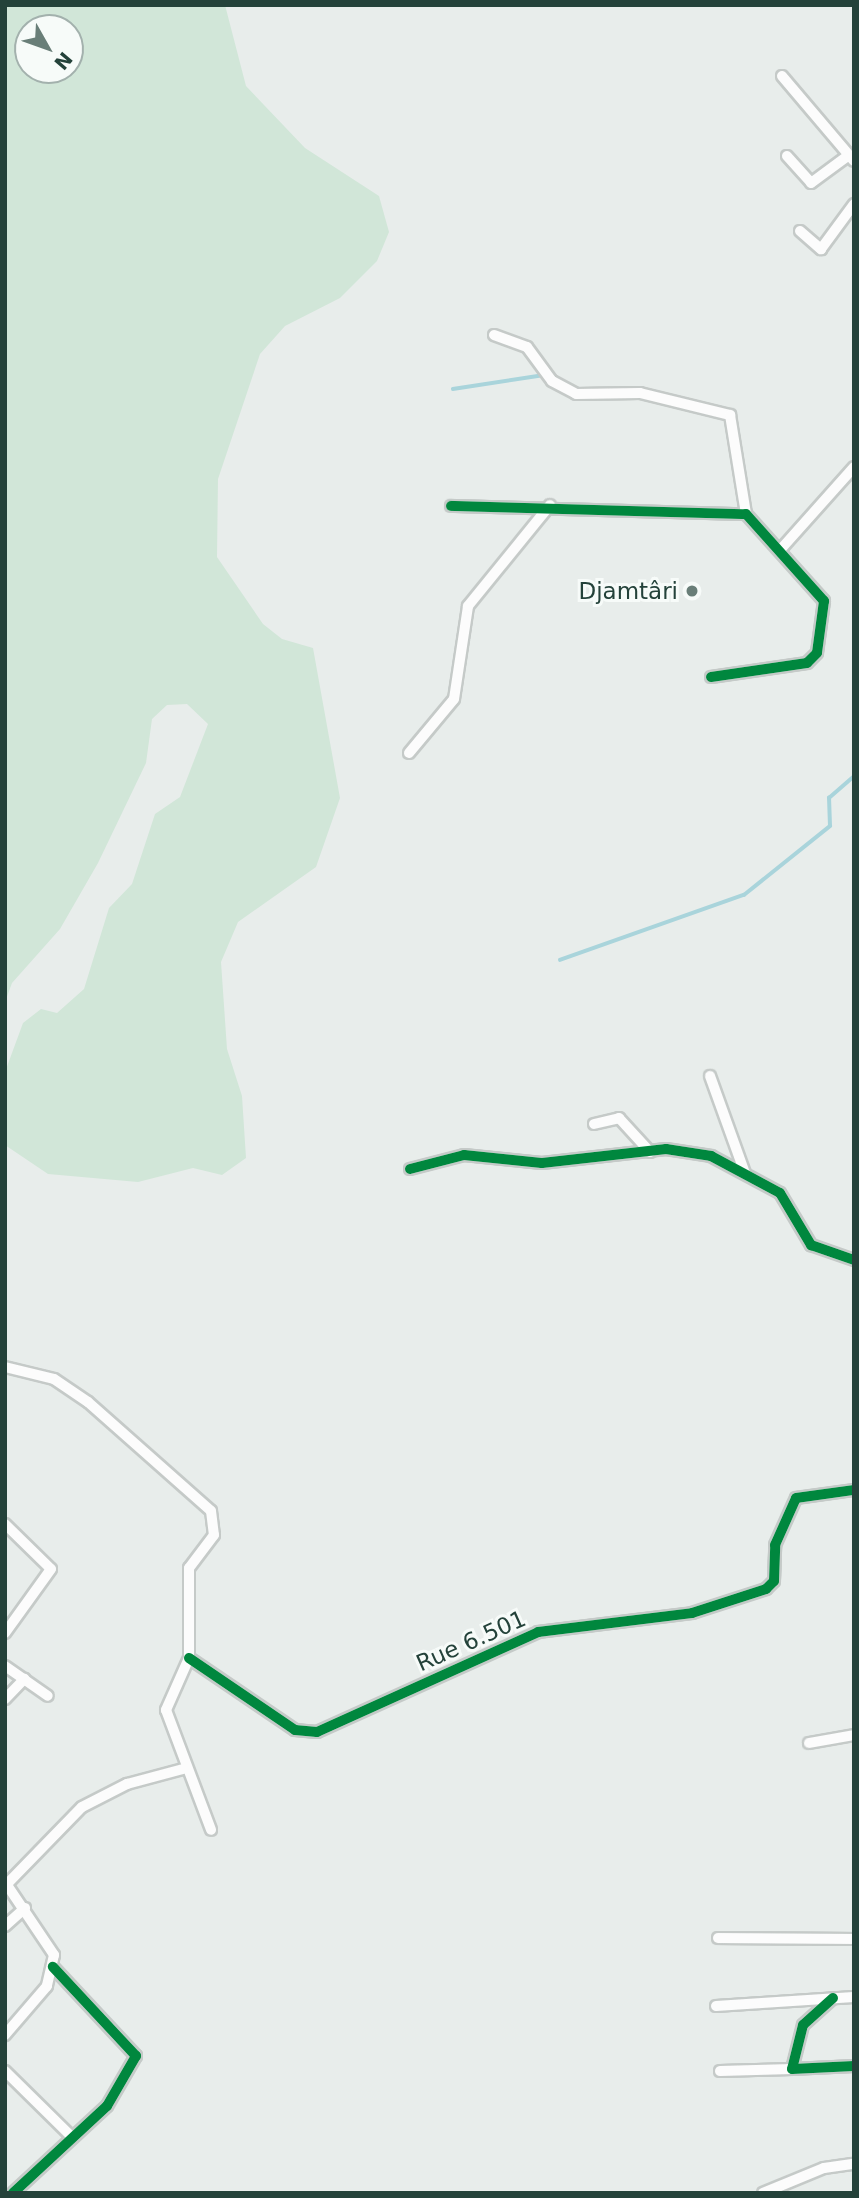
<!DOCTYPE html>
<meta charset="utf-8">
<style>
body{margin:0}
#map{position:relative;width:859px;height:2198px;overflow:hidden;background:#e8edeb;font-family:"DejaVu Sans",sans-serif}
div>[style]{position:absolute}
.green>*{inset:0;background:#d1e6d8}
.stream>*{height:3.5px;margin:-1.75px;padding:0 1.75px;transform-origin:1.75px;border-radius:1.75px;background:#a9d4db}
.roads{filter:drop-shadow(2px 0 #c5cac8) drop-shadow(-2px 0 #c5cac8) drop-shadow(0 2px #c5cac8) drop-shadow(0 -2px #c5cac8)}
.minor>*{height:10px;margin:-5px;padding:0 5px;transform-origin:5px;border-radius:5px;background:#fcfcfc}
.cycleway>*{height:10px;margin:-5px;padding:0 5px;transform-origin:5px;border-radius:5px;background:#00873e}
.dots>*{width:19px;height:19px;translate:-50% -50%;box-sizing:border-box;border:4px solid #f7fbf9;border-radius:50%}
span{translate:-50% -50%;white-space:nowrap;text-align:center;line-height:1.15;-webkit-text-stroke:6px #f7fbf9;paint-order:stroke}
.poi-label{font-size:23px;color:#24423a}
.right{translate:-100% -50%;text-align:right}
.street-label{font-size:23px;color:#24423a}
.frame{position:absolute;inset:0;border:7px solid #24423a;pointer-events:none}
.north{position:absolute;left:14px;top:14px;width:70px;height:70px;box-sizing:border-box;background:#f7fbf9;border:2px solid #a3b1ad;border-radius:50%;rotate:130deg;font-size:19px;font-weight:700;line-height:28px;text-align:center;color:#24423a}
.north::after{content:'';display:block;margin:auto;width:24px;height:32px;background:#697e78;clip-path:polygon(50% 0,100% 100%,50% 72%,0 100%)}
</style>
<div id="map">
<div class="green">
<div style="clip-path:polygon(evenodd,5px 5px,225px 5px,246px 86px,305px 148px,379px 196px,389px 232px,377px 261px,340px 298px,285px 326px,260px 354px,218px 479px,217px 557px,263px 624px,282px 639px,313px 648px,340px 798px,316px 867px,238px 922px,221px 962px,227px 1049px,242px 1096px,246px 1158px,222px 1175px,193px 1168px,138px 1182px,48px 1174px,5px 1145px,5px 1072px,23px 1023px,41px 1009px,57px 1013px,84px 989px,109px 908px,132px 884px,155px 814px,180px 797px,208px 724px,187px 704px,167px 705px,152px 719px,146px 763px,98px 863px,60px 929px,12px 983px,5px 1002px,5px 5px,28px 28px,70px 28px,70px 70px,28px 70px,28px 28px)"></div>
</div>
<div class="stream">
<div style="left:453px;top:389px;width:92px;rotate:-8.7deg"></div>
<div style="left:560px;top:960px;width:195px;rotate:-19.5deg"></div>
<div style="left:744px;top:895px;width:110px;rotate:-38.7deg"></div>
<div style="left:830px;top:826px;width:28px;rotate:-92deg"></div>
<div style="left:829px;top:798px;width:33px;rotate:-41deg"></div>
</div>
<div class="roads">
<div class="minor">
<div style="left:782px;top:76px;width:111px;rotate:49.7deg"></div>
<div style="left:787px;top:156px;width:36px;rotate:48deg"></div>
<div style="left:811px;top:183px;width:47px;rotate:-36.4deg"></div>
<div style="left:800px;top:231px;width:28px;rotate:41deg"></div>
<div style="left:821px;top:249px;width:56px;rotate:-53.7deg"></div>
<div style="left:494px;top:335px;width:35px;rotate:20deg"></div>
<div style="left:527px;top:347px;width:42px;rotate:53.7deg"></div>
<div style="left:552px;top:381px;width:27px;rotate:28deg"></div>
<div style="left:576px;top:394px;width:64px;rotate:-0.9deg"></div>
<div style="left:640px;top:393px;width:93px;rotate:13.7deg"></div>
<div style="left:730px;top:415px;width:100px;rotate:80.8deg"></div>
<div style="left:451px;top:506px;width:295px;rotate:1.6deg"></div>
<div style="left:746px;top:514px;width:117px;rotate:48.1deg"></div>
<div style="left:824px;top:601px;width:52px;rotate:97.7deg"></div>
<div style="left:817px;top:653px;width:14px;rotate:135deg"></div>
<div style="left:807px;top:663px;width:97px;rotate:171.7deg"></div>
<div style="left:781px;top:549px;width:110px;rotate:-48.3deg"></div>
<div style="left:409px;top:753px;width:70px;rotate:-50.2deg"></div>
<div style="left:454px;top:699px;width:94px;rotate:-81.4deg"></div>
<div style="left:468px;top:606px;width:130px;rotate:-50.9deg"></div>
<div style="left:710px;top:1076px;width:103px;rotate:70.2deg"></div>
<div style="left:594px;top:1124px;width:26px;rotate:-13deg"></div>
<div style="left:619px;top:1118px;width:46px;rotate:47.6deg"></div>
<div style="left:410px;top:1169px;width:56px;rotate:-14.5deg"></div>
<div style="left:464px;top:1155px;width:78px;rotate:5.9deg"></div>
<div style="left:542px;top:1163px;width:125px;rotate:-6.4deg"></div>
<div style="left:666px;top:1149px;width:46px;rotate:8.8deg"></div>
<div style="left:711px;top:1156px;width:78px;rotate:28.2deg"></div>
<div style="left:780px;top:1193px;width:61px;rotate:59.2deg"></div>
<div style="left:811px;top:1245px;width:46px;rotate:19.2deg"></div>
<div style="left:5px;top:1367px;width:50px;rotate:13.8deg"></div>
<div style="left:54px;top:1379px;width:41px;rotate:34.1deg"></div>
<div style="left:88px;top:1402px;width:164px;rotate:41.5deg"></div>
<div style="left:211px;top:1511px;width:24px;rotate:83deg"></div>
<div style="left:214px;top:1535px;width:41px;rotate:127.1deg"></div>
<div style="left:189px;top:1568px;width:90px;rotate:90deg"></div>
<div style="left:189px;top:1658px;width:57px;rotate:113.9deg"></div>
<div style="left:166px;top:1710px;width:128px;rotate:69.4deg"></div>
<div style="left:5px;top:1524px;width:64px;rotate:44.4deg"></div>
<div style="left:51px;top:1569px;width:79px;rotate:125.7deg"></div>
<div style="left:189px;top:1658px;width:128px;rotate:34.2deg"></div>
<div style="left:295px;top:1730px;width:22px;rotate:5deg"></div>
<div style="left:317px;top:1732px;width:243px;rotate:-24.3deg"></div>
<div style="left:538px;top:1632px;width:155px;rotate:-7deg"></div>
<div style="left:692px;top:1613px;width:78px;rotate:-18deg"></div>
<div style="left:766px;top:1589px;width:11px;rotate:-45deg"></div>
<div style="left:774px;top:1581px;width:36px;rotate:-88deg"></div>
<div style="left:775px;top:1545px;width:51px;rotate:-65.9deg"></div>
<div style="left:796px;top:1498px;width:59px;rotate:-7.9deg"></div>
<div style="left:5px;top:1666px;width:52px;rotate:34.9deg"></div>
<div style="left:5px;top:1699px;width:28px;rotate:-46deg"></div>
<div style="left:809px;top:1743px;width:46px;rotate:-10.1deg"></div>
<div style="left:5px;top:1882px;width:88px;rotate:56.1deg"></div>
<div style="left:54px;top:1955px;width:32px;rotate:103deg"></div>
<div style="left:47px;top:1986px;width:65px;rotate:130.6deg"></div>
<div style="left:7px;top:1884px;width:107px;rotate:-45.8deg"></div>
<div style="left:82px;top:1807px;width:51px;rotate:-27.1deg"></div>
<div style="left:127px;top:1784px;width:58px;rotate:-15deg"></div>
<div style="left:5px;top:1926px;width:27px;rotate:-42deg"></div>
<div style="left:718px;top:1938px;width:136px;rotate:0.4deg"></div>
<div style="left:833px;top:1998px;width:40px;rotate:138deg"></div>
<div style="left:803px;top:2025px;width:45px;rotate:104deg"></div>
<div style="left:792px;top:2069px;width:62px;rotate:-2.8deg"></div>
<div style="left:716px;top:2006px;width:138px;rotate:-3.7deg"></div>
<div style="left:5px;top:2071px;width:93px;rotate:44.6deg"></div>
<div style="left:720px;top:2071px;width:72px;rotate:-1.6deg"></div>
<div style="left:13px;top:2193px;width:128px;rotate:-42.8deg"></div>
<div style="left:107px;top:2106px;width:58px;rotate:-59.9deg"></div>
<div style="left:136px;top:2056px;width:122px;rotate:-133deg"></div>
<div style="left:763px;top:2193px;width:66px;rotate:-22.3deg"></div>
<div style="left:824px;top:2168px;width:30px;rotate:-8deg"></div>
</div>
</div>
<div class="cycleway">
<div style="left:451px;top:506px;width:295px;rotate:1.6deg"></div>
<div style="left:746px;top:514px;width:117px;rotate:48.1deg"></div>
<div style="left:824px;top:601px;width:52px;rotate:97.7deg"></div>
<div style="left:817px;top:653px;width:14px;rotate:135deg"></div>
<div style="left:807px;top:663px;width:97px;rotate:171.7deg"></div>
<div style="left:410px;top:1169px;width:56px;rotate:-14.5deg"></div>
<div style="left:464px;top:1155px;width:78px;rotate:5.9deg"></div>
<div style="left:542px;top:1163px;width:125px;rotate:-6.4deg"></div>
<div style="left:666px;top:1149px;width:46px;rotate:8.8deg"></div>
<div style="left:711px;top:1156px;width:78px;rotate:28.2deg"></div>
<div style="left:780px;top:1193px;width:61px;rotate:59.2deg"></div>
<div style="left:811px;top:1245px;width:46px;rotate:19.2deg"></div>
<div style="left:189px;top:1658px;width:128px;rotate:34.2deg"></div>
<div style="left:295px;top:1730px;width:22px;rotate:5deg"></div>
<div style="left:317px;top:1732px;width:243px;rotate:-24.3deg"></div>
<div style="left:538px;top:1632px;width:155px;rotate:-7deg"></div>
<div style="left:692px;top:1613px;width:78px;rotate:-18deg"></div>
<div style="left:766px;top:1589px;width:11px;rotate:-45deg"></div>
<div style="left:774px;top:1581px;width:36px;rotate:-88deg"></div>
<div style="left:775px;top:1545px;width:51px;rotate:-65.9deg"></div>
<div style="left:796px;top:1498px;width:59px;rotate:-7.9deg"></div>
<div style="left:833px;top:1998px;width:40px;rotate:138deg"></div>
<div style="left:803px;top:2025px;width:45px;rotate:104deg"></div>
<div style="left:792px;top:2069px;width:62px;rotate:-2.8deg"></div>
<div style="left:13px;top:2193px;width:128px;rotate:-42.8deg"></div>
<div style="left:107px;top:2106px;width:58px;rotate:-59.9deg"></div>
<div style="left:136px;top:2056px;width:122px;rotate:-133deg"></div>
</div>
<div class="dots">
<div style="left:692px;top:591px;background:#697e78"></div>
</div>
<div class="poi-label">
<span class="right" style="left:678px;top:591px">Djamtâri</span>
</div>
<div class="street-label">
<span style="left:471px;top:1641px;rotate:-24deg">Rue 6.501</span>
</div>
<div class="frame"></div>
<div class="north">N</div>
</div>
